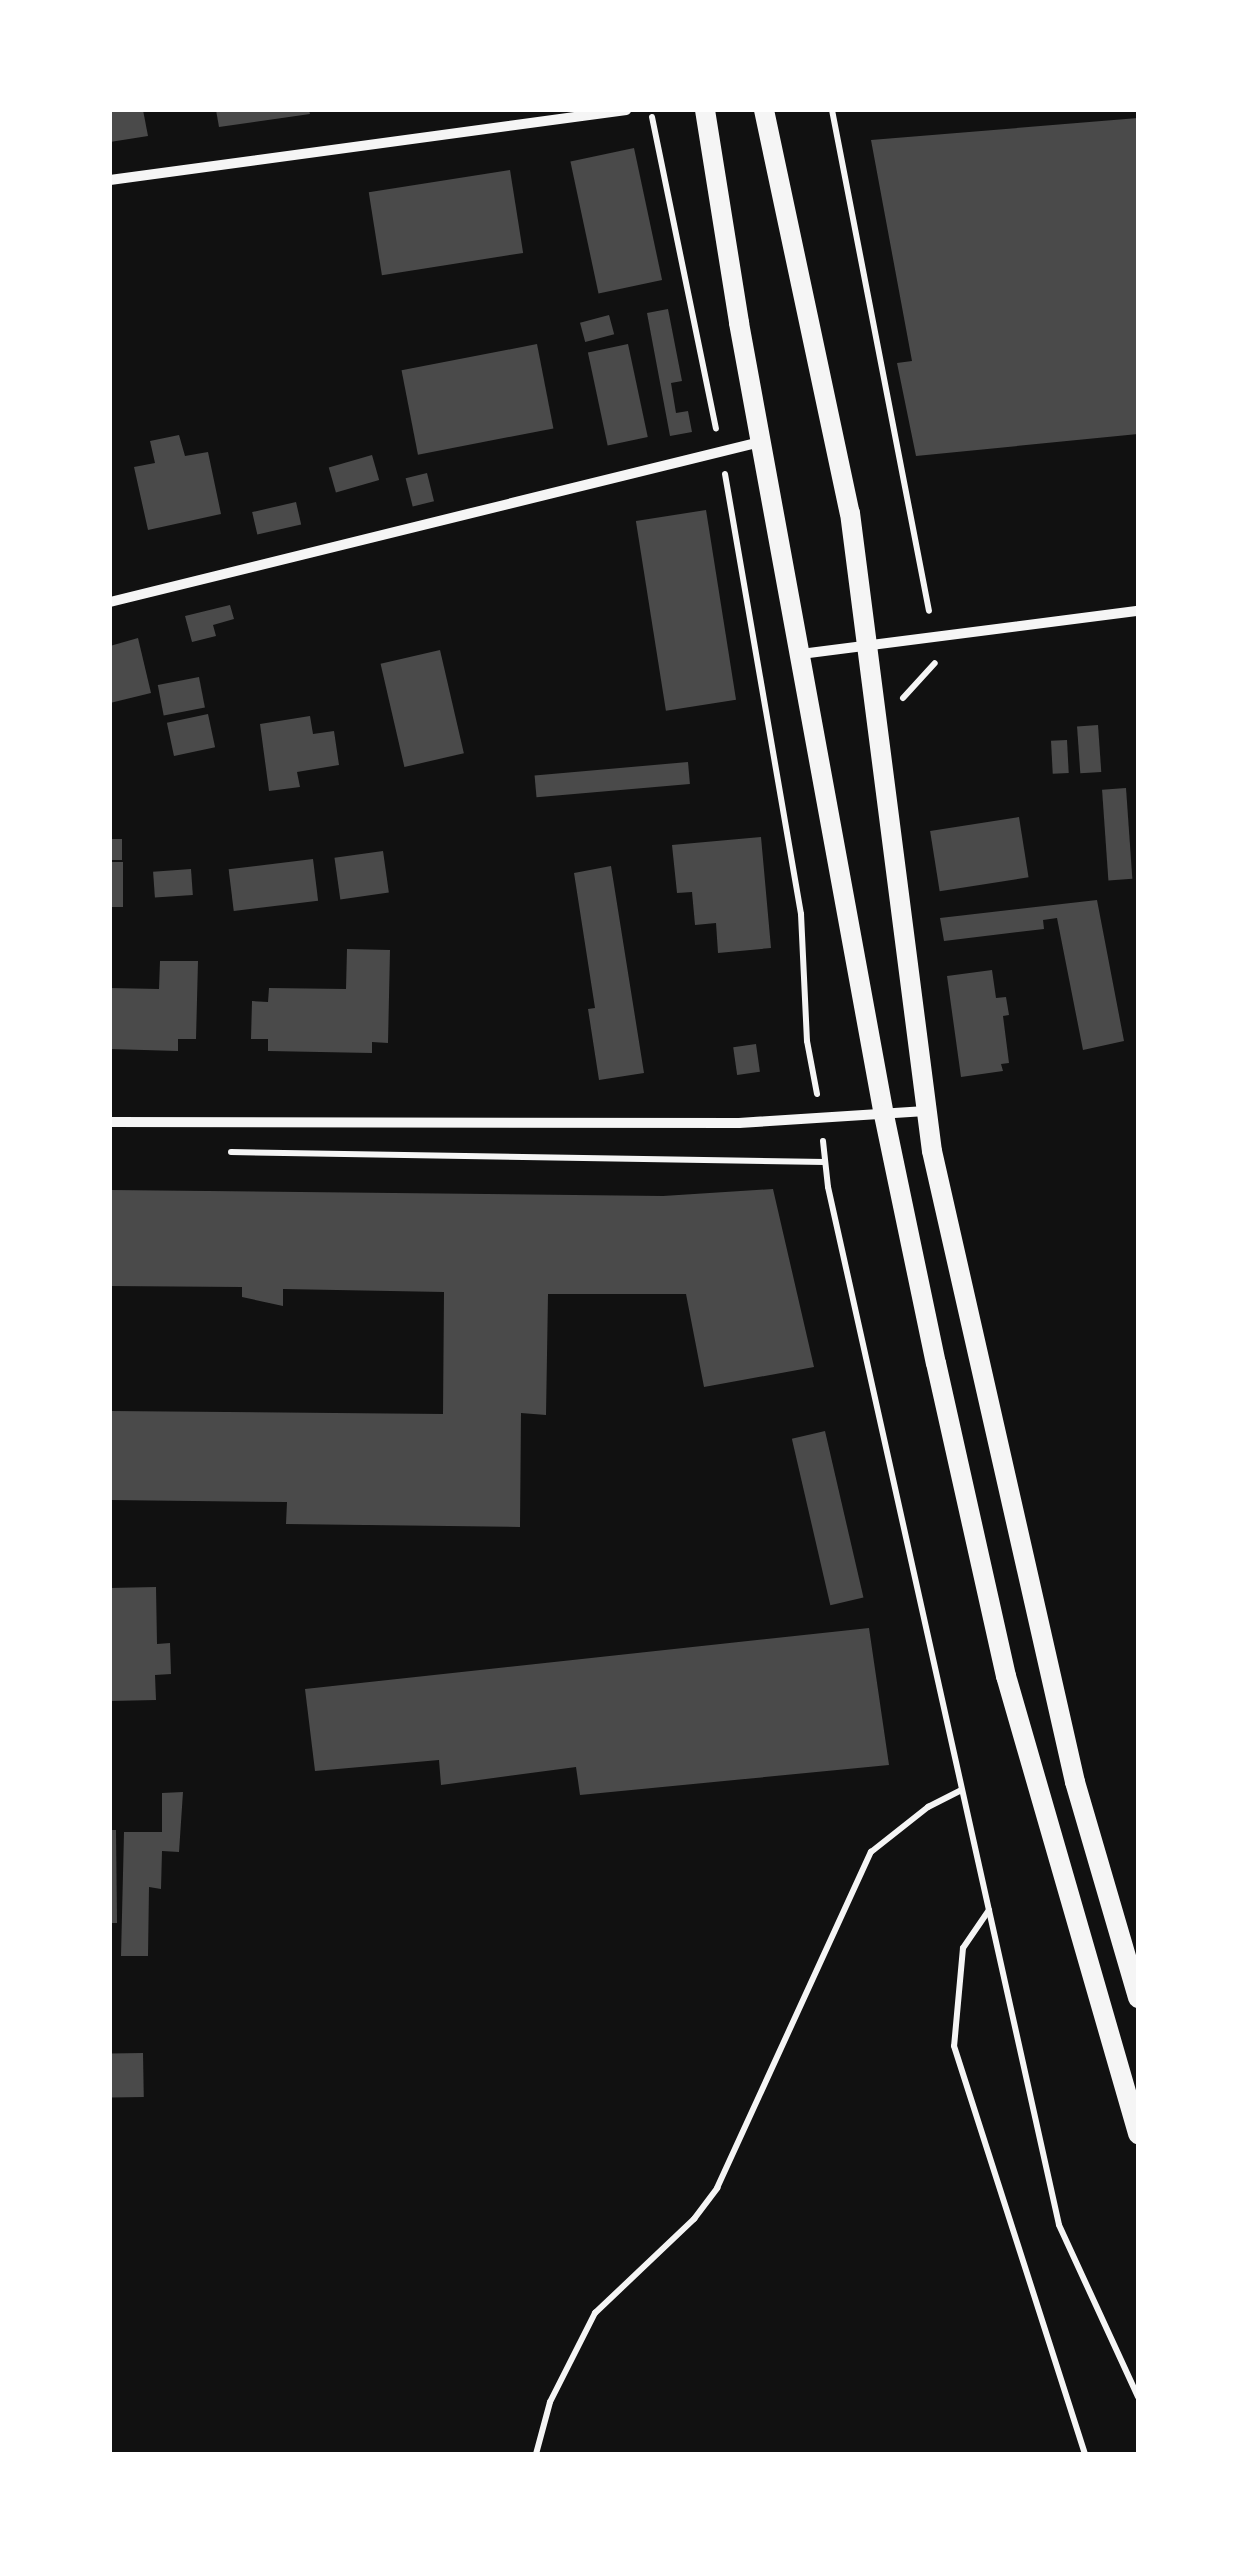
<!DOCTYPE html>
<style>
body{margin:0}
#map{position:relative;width:1248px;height:2564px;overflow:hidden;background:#111;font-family:Signika,sans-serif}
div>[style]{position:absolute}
.building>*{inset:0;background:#4a4a4a;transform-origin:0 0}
.path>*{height:6px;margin:-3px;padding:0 3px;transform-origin:3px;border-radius:3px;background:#f5f5f5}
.minor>*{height:10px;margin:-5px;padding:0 5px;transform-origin:5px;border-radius:5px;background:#f5f5f5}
.secondary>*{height:20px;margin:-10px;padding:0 10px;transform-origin:10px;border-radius:10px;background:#f5f5f5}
span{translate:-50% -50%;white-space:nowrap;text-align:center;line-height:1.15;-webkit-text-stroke:9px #fff;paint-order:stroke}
.frame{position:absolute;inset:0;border:112px solid #fff;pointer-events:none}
</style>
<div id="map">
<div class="building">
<div style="clip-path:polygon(110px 110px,143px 110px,148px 136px,110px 142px)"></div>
<div style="clip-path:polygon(216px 110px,309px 110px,310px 114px,219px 127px)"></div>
<div style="clip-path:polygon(1138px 118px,1138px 434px,916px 456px,897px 363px,912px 361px,871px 140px)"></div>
<div style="left:634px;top:148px;width:135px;height:65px;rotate:78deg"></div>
<div style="left:510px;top:170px;width:84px;height:143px;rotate:81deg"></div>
<div style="clip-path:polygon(668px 309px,682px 381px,671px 383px,676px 413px,688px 411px,692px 432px,670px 436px,647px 313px)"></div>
<div style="left:609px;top:315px;width:20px;height:30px;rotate:75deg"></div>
<div style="left:537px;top:344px;width:86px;height:138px;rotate:79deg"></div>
<div style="left:628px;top:344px;width:95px;height:41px;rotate:78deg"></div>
<div style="clip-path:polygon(179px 435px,185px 456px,208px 452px,221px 514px,148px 530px,134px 467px,155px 463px,150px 441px)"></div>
<div style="left:372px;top:455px;width:26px;height:45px;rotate:74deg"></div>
<div style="left:427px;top:473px;width:29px;height:22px;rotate:76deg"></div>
<div style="left:296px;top:502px;width:23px;height:45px;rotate:77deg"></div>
<div style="left:706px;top:510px;width:192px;height:71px;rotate:81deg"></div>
<div style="clip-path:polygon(230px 605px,234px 619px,213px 625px,216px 636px,192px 642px,185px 616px)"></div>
<div style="clip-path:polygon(138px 638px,151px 693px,110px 703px,110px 646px)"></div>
<div style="left:440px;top:650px;width:106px;height:61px;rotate:77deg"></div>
<div style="left:199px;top:677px;width:31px;height:42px;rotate:79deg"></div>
<div style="left:208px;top:714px;width:34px;height:42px;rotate:78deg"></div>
<div style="clip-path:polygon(310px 716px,313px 734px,334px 731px,339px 765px,297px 772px,300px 787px,269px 791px,260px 724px)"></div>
<div style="left:1098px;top:725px;width:47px;height:21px;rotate:86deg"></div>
<div style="left:1067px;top:740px;width:33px;height:16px;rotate:87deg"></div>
<div style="left:688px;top:762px;width:22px;height:154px;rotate:85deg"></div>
<div style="left:1126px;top:788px;width:91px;height:24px;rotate:86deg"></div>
<div style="left:1019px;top:817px;width:61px;height:90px;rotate:81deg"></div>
<div style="clip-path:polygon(761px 837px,771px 948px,718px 953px,716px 923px,695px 925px,692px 892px,677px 893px,672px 845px)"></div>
<div style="left:110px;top:839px;width:12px;height:21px"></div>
<div style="left:383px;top:851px;width:42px;height:49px;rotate:82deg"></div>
<div style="left:313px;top:859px;width:42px;height:85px;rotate:83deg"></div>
<div style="left:123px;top:862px;width:45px;height:13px;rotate:90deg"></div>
<div style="clip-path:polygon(611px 866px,644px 1073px,599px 1080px,588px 1009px,595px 1008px,574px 873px)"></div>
<div style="left:191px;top:869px;width:26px;height:38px;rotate:86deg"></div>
<div style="clip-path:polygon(1097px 900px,1124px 1041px,1083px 1050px,1057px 918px,1043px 920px,1044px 929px,944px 941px,940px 918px)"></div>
<div style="clip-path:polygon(347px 949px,390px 950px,388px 1043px,372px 1042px,372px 1053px,268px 1051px,268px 1039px,251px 1039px,252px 1001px,268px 1002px,269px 988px,346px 989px)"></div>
<div style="clip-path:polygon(160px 961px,198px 961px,196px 1039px,178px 1039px,178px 1051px,110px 1049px,110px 988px,159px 989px)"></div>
<div style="clip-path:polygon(992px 970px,996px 998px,1006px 997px,1009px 1015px,1003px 1016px,1009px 1063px,1001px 1064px,1003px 1071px,961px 1077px,947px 976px)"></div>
<div style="left:756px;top:1044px;width:28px;height:23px;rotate:82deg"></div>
<div style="clip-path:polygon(773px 1189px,814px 1367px,704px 1387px,686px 1294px,548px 1294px,546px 1415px,521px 1413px,520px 1527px,286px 1524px,287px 1502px,110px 1500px,110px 1411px,443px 1414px,444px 1292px,283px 1289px,283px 1306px,242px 1297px,242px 1287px,110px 1286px,110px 1190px,663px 1196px)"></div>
<div style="left:825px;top:1431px;width:171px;height:34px;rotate:77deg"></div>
<div style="clip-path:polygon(156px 1587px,157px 1644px,170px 1643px,171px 1674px,155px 1675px,156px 1700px,110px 1701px,110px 1588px)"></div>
<div style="clip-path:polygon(869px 1628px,889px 1765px,580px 1795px,576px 1767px,441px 1785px,439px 1760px,315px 1771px,305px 1689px)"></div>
<div style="clip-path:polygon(183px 1792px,179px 1852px,162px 1851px,161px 1889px,149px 1887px,148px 1956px,121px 1956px,124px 1832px,162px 1832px,162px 1793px)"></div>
<div style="clip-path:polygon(110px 1830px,116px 1830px,117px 1923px,110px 1923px)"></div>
<div style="left:143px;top:2053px;width:44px;height:33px;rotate:89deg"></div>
</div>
<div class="path">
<div style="left:832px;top:110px;width:510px;rotate:79.04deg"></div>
<div style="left:652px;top:117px;width:318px;rotate:78.4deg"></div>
<div style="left:725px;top:474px;width:447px;rotate:80.2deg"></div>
<div style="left:801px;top:914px;width:127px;rotate:87.3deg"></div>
<div style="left:807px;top:1041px;width:54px;rotate:79.3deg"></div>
<div style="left:903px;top:698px;width:47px;rotate:-47.6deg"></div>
<div style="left:823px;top:1141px;width:46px;rotate:83.8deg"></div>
<div style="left:828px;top:1187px;width:1063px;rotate:77.45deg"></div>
<div style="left:1059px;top:2225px;width:189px;rotate:65.3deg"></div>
<div style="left:231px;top:1152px;width:594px;rotate:0.96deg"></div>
<div style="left:989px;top:1910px;width:46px;rotate:124.4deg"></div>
<div style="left:963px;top:1948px;width:98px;rotate:95.2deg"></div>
<div style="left:954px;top:2046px;width:429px;rotate:72.2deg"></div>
<div style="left:536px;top:2454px;width:54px;rotate:-74.9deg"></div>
<div style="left:550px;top:2402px;width:100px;rotate:-63.2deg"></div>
<div style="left:595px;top:2313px;width:137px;rotate:-43.5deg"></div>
<div style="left:694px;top:2219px;width:39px;rotate:-53deg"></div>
<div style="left:717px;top:2188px;width:370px;rotate:-65.4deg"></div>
<div style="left:871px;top:1852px;width:73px;rotate:-38.3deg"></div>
<div style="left:928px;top:1807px;width:37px;rotate:-27deg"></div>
</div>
<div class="minor">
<div style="left:110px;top:180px;width:521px;rotate:-7.73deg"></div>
<div style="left:110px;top:602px;width:669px;rotate:-13.83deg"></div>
<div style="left:801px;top:654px;width:340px;rotate:-7.3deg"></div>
<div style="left:110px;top:1122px;width:629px;rotate:0.09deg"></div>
<div style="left:739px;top:1123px;width:187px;rotate:-3.7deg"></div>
</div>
<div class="secondary">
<div style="left:705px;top:110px;width:216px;rotate:80.9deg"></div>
<div style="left:739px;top:323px;width:805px;rotate:79.63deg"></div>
<div style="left:884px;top:1115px;width:253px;rotate:78.2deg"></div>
<div style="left:936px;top:1363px;width:321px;rotate:77.4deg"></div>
<div style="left:1006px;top:1676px;width:477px;rotate:73.9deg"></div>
<div style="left:764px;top:110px;width:412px;rotate:78deg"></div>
<div style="left:850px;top:513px;width:643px;rotate:82.68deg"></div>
<div style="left:932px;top:1151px;width:647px;rotate:77.23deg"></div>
<div style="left:1075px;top:1782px;width:225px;rotate:73.7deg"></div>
</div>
<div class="frame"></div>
</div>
